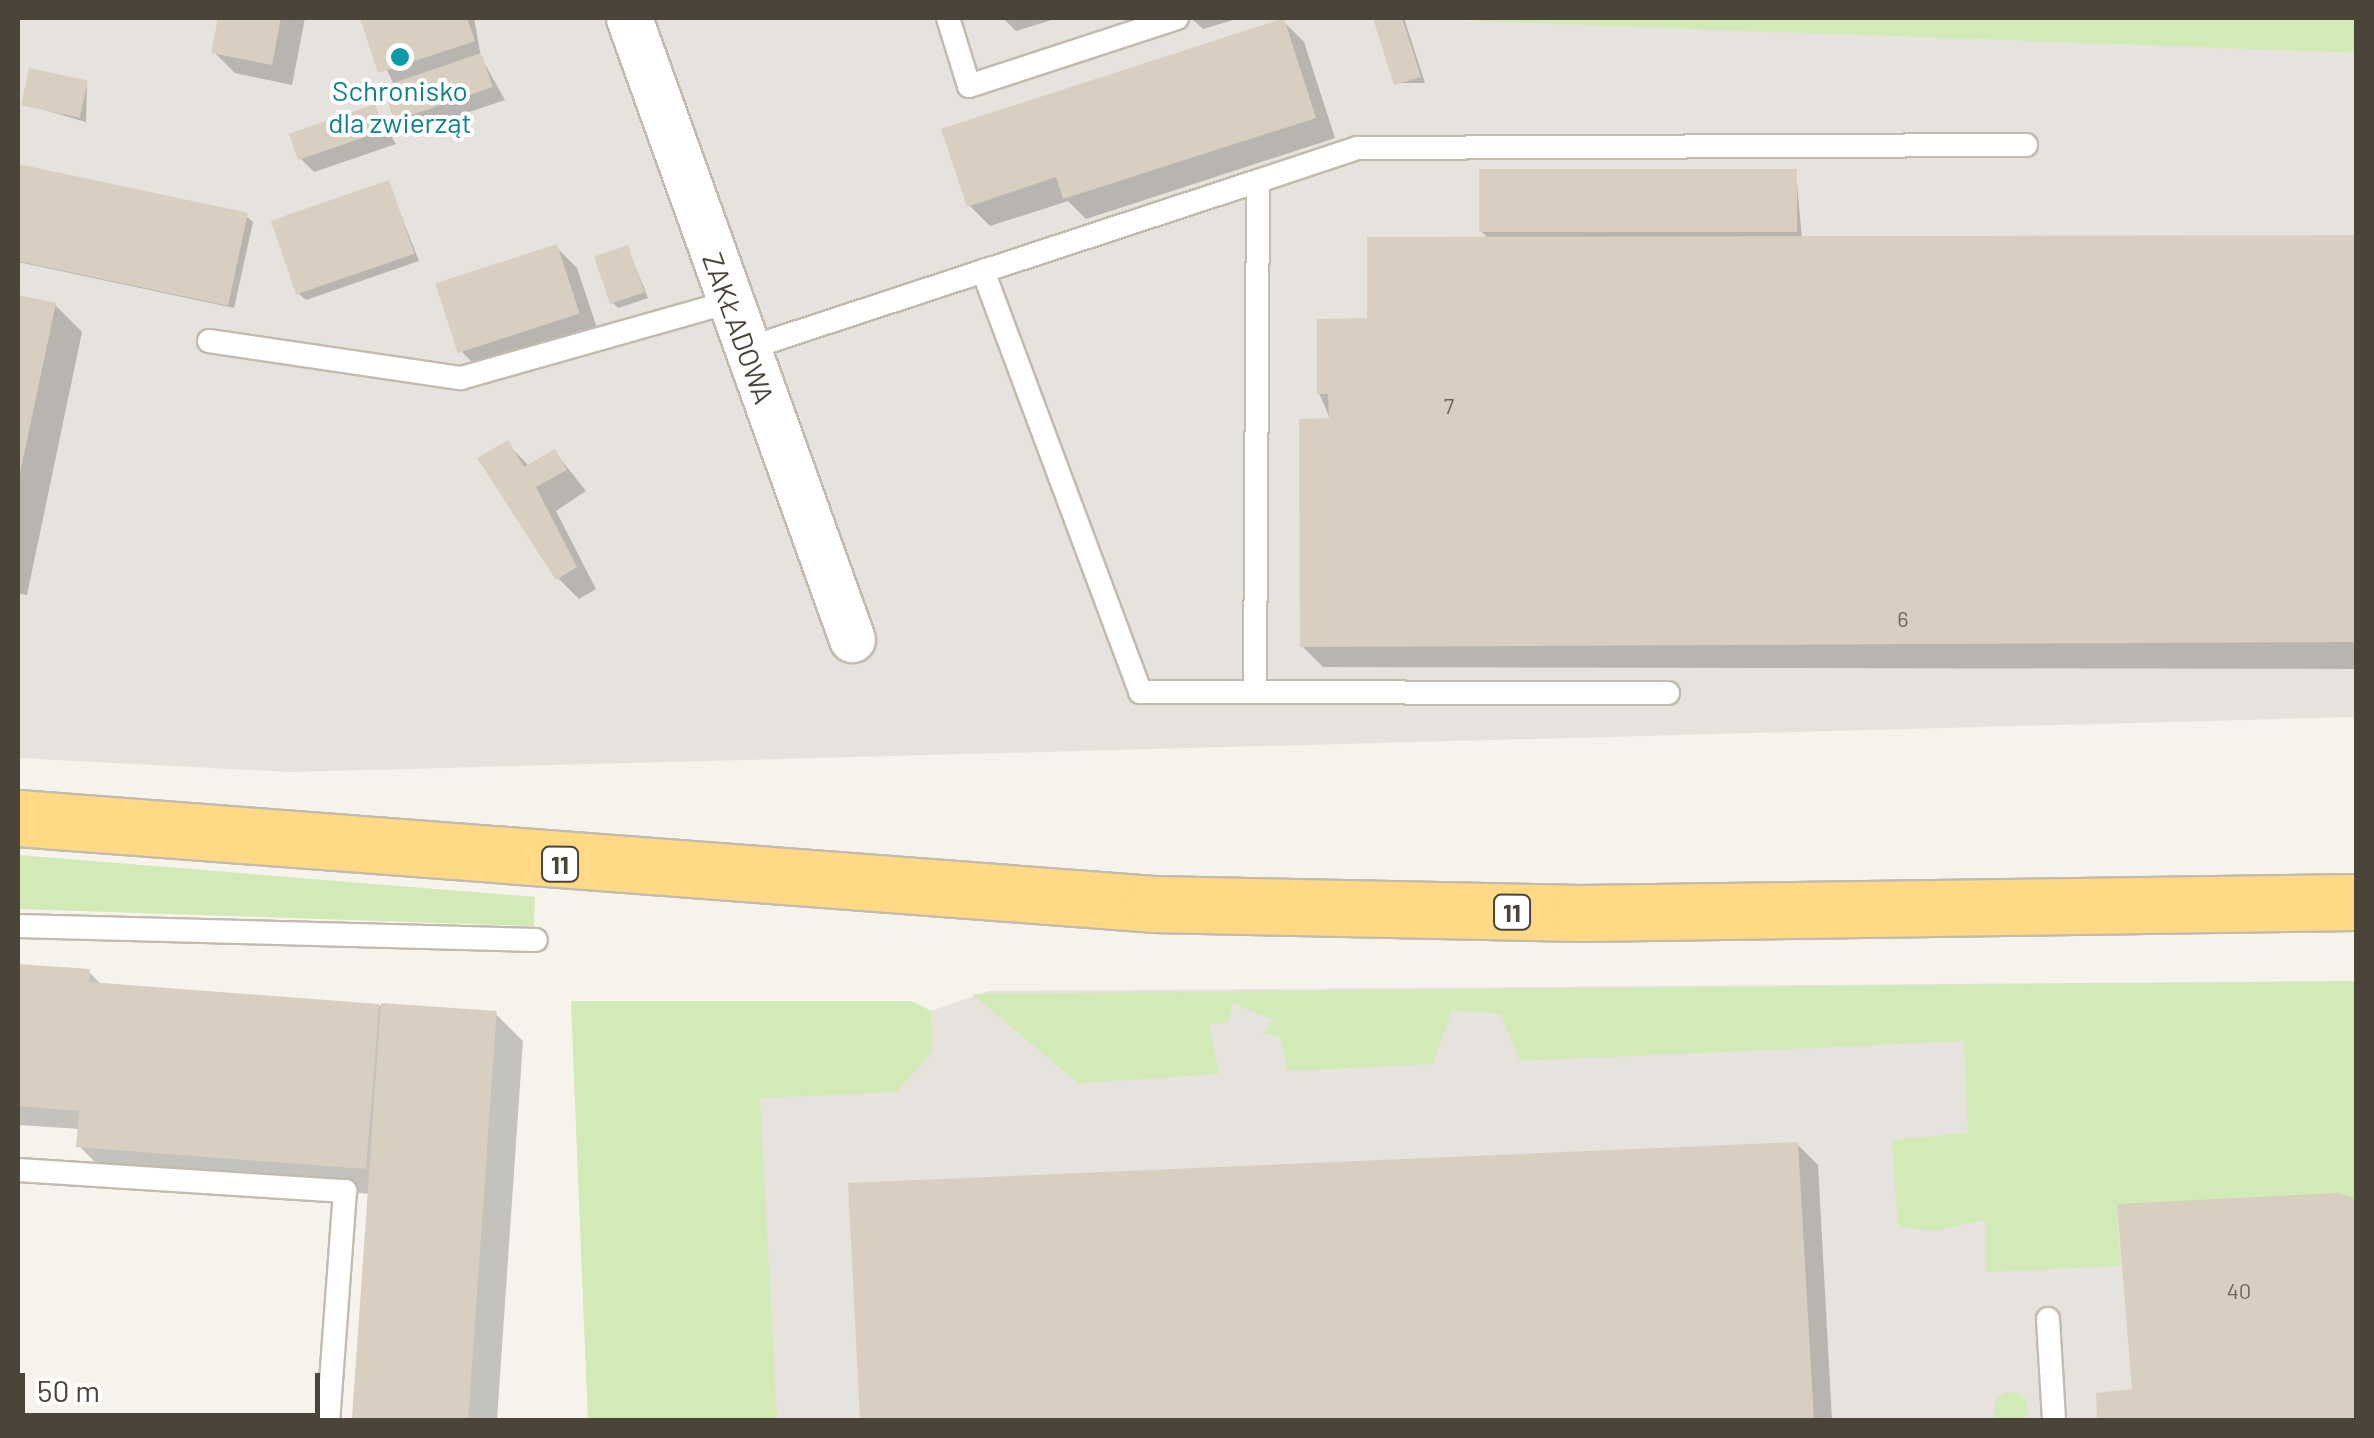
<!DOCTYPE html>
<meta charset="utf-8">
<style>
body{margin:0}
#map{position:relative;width:2374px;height:1438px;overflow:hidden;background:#f6f3ec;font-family:Barlow,sans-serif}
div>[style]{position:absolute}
.industrial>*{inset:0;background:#e6e2dd}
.green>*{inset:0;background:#d2eab5}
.round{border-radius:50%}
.shadow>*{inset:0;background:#0003}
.building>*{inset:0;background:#d8cfc1;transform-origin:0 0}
.roads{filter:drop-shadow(2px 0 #c2bbae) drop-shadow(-2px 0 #c2bbae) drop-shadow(0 2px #c2bbae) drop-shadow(0 -2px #c2bbae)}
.service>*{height:22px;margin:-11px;padding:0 11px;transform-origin:11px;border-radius:11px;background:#fff}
.minor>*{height:45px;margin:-22.5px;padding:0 22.5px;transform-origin:22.5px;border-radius:22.5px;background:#fff}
.trunk>*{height:55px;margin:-27.5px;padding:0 27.5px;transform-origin:27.5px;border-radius:27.5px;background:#ffd985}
.dots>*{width:28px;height:28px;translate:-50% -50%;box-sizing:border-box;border:5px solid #fff;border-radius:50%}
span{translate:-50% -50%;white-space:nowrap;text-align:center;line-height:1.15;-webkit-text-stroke:8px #fff;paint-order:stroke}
.number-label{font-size:22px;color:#6e675b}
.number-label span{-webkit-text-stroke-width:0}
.shield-label span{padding:2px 8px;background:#fff;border:2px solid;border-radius:8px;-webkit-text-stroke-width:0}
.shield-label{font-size:25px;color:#4b4439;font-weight:700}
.culture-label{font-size:28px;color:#0d838f}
.street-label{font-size:28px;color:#4b4439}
.frame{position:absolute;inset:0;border:20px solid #4b4439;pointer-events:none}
.scale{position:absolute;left:20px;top:1373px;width:300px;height:45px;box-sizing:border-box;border:5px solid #4b4439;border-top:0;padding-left:12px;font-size:30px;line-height:35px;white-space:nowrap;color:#4b4439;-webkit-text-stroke:8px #fff;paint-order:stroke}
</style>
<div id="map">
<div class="industrial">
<div style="clip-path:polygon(18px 18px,1405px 18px,2356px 53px,2356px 717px,290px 772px,18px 758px)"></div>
<div style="clip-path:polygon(2356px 981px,2356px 1420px,588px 1420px,571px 1001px,911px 1001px,931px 1011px,988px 991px)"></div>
</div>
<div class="green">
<div style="clip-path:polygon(1472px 18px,2356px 18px,2356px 53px,1473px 21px)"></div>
<div style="clip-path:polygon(18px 855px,535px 897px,534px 926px,18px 909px)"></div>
<div style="clip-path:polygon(2356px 981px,2356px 1198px,2117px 1204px,2120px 1266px,1985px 1272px,1985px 1220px,1935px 1231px,1898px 1227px,1892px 1140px,1968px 1133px,1964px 1041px,1520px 1061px,1501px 1014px,1452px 1010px,1433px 1064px,1287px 1071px,1281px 1038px,1263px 1033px,1274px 1020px,1232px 1003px,1229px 1022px,1209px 1025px,1219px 1074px,1078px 1083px,972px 994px)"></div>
<div style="clip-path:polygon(571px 1001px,911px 1001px,931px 1011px,932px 1052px,896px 1092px,760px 1098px,777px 1420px,588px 1420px)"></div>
<div class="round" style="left:1994px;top:1392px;width:34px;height:34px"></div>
</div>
<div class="shadow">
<div style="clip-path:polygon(221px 18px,305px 18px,292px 85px,235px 73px,214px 52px)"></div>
<div style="clip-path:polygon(363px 18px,474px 18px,481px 57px,505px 100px,409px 132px,396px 119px,394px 85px)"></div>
<div style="clip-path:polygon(1003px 18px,1058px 18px,1016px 31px)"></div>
<div style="clip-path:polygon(1191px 18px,1240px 18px,1203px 29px)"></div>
<div style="clip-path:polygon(1375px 18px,1404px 18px,1425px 83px,1397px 83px)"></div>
<div style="clip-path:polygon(1283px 21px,1304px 42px,1335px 138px,1086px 219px,1068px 201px,990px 226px,969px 205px)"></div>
<div style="clip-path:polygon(87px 83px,86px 122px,24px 104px)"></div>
<div style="clip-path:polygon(374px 107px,396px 144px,314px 172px,300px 158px)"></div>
<div style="clip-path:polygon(18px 167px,246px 216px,253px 222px,234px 308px,18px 262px)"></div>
<div style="clip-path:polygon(1796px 172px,1802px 239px,2356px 237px,2356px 669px,1323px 667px,1302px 646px,1331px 421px,1319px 393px,1370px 321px,1490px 240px,1481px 231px)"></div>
<div style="clip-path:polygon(388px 182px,419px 261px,306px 300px,299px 294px)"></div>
<div style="clip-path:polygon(556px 247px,577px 268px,599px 334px,483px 373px,462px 352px)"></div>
<div style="clip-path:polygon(628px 248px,648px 298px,618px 308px,612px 302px)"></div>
<div style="clip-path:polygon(18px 297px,55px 305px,82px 332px,27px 595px,18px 593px)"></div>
<div style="clip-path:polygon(507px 443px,530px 467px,555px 452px,586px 491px,556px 511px,596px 589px,579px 599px,558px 578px)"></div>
<div style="clip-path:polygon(18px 967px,89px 972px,102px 985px,496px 1014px,523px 1041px,497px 1420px,356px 1420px,371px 1194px,106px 1173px,79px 1146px,80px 1129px,18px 1125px)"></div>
<div style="clip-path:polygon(1797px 1144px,1818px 1165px,1832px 1420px,863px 1420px,851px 1186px)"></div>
<div style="clip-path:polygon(2356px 1197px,2356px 1420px,2099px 1420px,2098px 1395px,2135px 1391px,2120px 1206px)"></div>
</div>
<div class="building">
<div style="clip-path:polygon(218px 18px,281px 18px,272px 65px,211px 53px)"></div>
<div style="clip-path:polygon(360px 18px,467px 18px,475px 41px,378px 73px)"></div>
<div style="clip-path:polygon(1284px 18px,1316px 118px,1063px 199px,1056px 177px,967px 207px,941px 129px)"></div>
<div style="clip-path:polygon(1373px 18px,1402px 18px,1421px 77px,1394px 85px)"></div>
<div style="left:481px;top:53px;width:36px;height:104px;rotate:71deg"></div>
<div style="left:29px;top:68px;width:60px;height:38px;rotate:12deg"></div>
<div style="left:375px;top:104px;width:28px;height:91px;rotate:71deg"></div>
<div style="left:18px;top:164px;width:235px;height:95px;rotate:12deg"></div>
<div style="left:1479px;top:169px;width:318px;height:63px"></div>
<div style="left:389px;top:180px;width:78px;height:125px;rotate:71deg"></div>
<div style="clip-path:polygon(2356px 235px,2356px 642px,1300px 647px,1299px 419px,1329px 418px,1328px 394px,1317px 394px,1317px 319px,1367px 318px,1367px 237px)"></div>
<div style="left:557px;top:244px;width:73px;height:128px;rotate:72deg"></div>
<div style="left:628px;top:245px;width:50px;height:36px;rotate:71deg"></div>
<div style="clip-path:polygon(18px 295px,56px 303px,19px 478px,18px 477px)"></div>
<div style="clip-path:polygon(508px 440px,524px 467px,555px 449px,567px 470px,536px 487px,577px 567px,556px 580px,477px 458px)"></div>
<div style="clip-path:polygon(18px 964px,90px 969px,89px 982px,379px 1004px,366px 1169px,76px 1147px,79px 1111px,18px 1106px)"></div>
<div style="left:381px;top:1003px;width:116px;height:418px;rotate:4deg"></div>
<div style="clip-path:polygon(1798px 1142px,1814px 1420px,860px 1420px,848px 1183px)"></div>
<div style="clip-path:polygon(2337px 1193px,2356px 1198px,2356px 1420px,2097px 1420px,2096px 1393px,2132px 1389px,2117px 1204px)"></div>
</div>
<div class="roads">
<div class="service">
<div style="left:948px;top:18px;width:71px;rotate:72.8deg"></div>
<div style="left:969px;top:86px;width:219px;rotate:-18.1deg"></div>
<div style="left:1258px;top:181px;width:104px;rotate:-18.4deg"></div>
<div style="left:1357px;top:148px;width:669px;rotate:-0.26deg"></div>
<div style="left:983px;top:271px;width:449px;rotate:69.5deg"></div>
<div style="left:1140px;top:692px;width:528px;rotate:0.11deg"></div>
<div style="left:209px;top:341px;width:255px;rotate:8.4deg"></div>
<div style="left:461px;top:378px;width:280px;rotate:-15.8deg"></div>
<div style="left:746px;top:349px;width:539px;rotate:-18.17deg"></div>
<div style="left:1258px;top:181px;width:511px;rotate:90.34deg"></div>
<div style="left:18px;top:926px;width:518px;rotate:1.55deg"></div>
<div style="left:18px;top:1170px;width:328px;rotate:3.7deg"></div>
<div style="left:345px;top:1191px;width:230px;rotate:94.2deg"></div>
<div style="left:2048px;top:1319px;width:101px;rotate:86.6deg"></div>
</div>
<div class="minor">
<div style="left:629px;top:18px;width:660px;rotate:70.25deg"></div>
</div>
<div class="trunk">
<div style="left:18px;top:818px;width:1138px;rotate:4.33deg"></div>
<div style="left:1153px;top:904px;width:428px;rotate:1.2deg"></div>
<div style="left:1581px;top:913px;width:775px;rotate:-0.81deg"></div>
</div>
</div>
<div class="dots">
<div style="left:400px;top:57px;background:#0f9aa8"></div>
</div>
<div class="number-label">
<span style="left:1449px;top:406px">7</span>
<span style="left:1903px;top:619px">6</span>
<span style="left:2239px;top:1291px">40</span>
</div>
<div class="shield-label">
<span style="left:560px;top:864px">11</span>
<span style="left:1512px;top:912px">11</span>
</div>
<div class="culture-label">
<span style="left:400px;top:106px">Schronisko<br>dla zwierząt</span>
</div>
<div class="street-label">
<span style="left:739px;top:328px;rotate:70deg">ZAKŁADOWA</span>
</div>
<div class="frame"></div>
<div class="scale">50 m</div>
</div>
